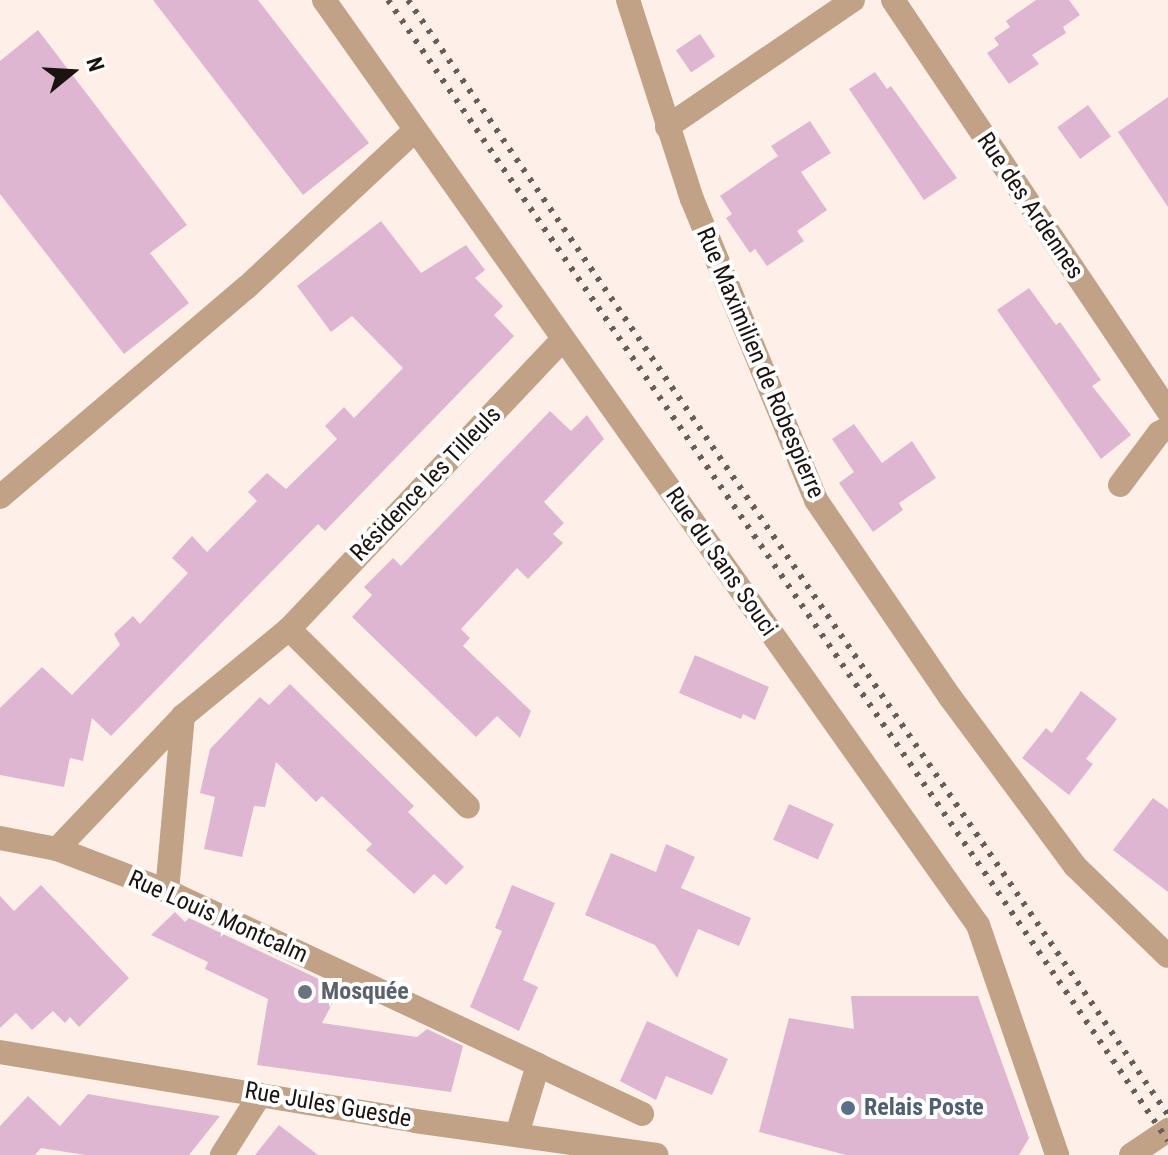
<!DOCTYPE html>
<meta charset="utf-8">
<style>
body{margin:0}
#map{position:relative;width:1168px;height:1155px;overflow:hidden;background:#fef0e8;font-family:"Roboto Condensed",sans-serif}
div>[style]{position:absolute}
.building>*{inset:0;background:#dfb6d1;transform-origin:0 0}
.minor>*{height:24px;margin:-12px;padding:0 12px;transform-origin:12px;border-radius:12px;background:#c1a286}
.rail>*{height:6px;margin-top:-3px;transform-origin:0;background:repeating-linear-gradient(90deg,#685e59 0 4px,transparent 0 12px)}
.dots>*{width:22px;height:22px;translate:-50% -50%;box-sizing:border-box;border:4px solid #fff;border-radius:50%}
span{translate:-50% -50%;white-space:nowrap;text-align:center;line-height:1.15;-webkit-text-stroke:8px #fff;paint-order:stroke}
.street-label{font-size:24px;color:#1b130f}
.worship-label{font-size:24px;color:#5b616d;font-weight:700}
.left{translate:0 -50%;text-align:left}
.service-label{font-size:24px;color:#4e5e75;font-weight:700}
.north{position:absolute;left:32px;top:32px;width:80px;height:80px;-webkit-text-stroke:6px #fff;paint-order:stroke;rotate:72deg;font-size:22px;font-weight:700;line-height:32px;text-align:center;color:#1b130f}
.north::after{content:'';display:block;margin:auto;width:28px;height:36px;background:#1b130f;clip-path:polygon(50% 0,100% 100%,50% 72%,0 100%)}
</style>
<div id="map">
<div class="building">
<div style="clip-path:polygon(153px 0,258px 0,369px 143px,303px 195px)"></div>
<div style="clip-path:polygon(1036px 0,1069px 0,1080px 15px,1063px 27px,1066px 33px,1032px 55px,1039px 64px,1009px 84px,987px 53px,999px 45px,994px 38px,1010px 27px,1006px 21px)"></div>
<div style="clip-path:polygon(38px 30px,187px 225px,150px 253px,189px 303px,124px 354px,0 194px,0 61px)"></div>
<div style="left:700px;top:34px;width:27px;height:29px;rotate:56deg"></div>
<div style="clip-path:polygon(875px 72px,887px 89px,891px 86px,957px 178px,924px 200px,849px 89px)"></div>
<div style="clip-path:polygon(1168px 97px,1168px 207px,1118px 132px)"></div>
<div style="left:1088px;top:105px;width:39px;height:38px;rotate:54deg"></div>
<div style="clip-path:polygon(810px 121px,831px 153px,801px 172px,827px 210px,797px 231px,804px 241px,767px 266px,755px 249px,750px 253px,726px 218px,732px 214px,720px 196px,778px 156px,771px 146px)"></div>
<div style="clip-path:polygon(381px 221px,421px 273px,466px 245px,485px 270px,475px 278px,503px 306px,494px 315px,514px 336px,325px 531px,318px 524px,111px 736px,92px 718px,83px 761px,70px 758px,64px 787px,0 775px,0 708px,42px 667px,72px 695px,120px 645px,114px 634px,133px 616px,140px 624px,188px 573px,172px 558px,192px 536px,207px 552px,257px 501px,248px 492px,267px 473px,286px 489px,337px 439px,325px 426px,344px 407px,354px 418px,403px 368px,352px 316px,331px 332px,297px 286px)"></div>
<div style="clip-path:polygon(1029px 288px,1056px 325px,1060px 322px,1080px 350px,1101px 380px,1092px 386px,1131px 435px,1101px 459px,997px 310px)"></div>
<div style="clip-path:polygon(550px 411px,571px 431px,587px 415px,604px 439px,544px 502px,564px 523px,553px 534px,563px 543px,528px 579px,517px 568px,461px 629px,470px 638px,463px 646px,531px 711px,520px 738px,497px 716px,476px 737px,352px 617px,372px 595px,364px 587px,393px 558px,401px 566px)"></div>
<div style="clip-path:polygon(854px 424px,882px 463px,912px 441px,936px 478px,899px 503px,903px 510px,873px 532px,839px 483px,854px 472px,832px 439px)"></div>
<div style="clip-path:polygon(695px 655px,769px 687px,755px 720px,743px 714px,741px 719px,679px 693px)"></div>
<div style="clip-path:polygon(290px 684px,414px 806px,408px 812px,464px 867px,446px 885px,434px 874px,414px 894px,366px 850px,372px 844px,322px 796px,316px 802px,276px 762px,265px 807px,254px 806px,242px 857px,204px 849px,215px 797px,200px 793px,210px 749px,260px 697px,269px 705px)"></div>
<div style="clip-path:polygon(1081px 691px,1117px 719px,1086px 759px,1093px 764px,1069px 795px,1022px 758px,1046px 728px,1052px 733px)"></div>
<div style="clip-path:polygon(1153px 798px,1168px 809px,1168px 892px,1113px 850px)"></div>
<div style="left:789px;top:804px;width:49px;height:39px;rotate:24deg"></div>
<div style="clip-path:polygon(666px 844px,695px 857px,681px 888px,751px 918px,739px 946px,698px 929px,677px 978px,655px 945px,585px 915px,611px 853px,656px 872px)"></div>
<div style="clip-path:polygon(41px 885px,129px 978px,79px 1027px,70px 1017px,65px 1023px,53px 1011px,32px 1030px,16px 1013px,0 1028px,0 896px,14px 911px)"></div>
<div style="clip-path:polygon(512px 885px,555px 903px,523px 980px,538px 987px,519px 1031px,470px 1007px,502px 931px,495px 928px)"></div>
<div style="clip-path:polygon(175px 912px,185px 922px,189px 918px,340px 989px,322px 1023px,417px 1037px,427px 1029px,463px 1046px,451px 1092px,257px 1065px,268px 999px,205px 969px,208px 962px,151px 935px)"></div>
<div style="clip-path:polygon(851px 996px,978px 996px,1029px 1138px,1019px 1155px,846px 1155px,759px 1132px,789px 1018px,854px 1029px)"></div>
<div style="clip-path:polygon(647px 1021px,728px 1059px,712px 1095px,666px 1076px,656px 1100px,620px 1081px)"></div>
<div style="clip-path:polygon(88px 1094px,145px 1104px,220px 1116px,189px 1155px,85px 1155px,41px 1148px,35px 1155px,0 1155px,0 1126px,28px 1096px,60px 1126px)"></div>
<div style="clip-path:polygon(279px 1125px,318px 1155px,255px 1155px)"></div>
</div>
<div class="minor">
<div style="left:324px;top:0;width:1133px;rotate:54.74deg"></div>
<div style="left:978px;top:925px;width:243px;rotate:71deg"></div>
<div style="left:628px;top:0;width:209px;rotate:72.2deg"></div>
<div style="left:692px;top:199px;width:326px;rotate:67.6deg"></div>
<div style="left:816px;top:500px;width:238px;rotate:55.8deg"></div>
<div style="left:950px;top:697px;width:210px;rotate:53.5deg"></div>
<div style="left:1075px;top:866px;width:129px;rotate:44.1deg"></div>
<div style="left:893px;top:0;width:495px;rotate:56.2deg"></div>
<div style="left:667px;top:127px;width:225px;rotate:-34.3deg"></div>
<div style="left:1120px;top:485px;width:65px;rotate:-53.1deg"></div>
<div style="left:1159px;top:433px;width:10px;rotate:-29deg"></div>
<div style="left:0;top:497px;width:324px;rotate:-40.4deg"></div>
<div style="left:247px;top:287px;width:227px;rotate:-43deg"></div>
<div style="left:289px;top:629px;width:252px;rotate:44.8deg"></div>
<div style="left:0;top:838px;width:58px;rotate:10.9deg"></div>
<div style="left:57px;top:849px;width:118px;rotate:20.9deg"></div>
<div style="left:167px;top:891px;width:410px;rotate:25.1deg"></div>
<div style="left:538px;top:1065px;width:72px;rotate:106.9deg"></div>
<div style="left:57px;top:849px;width:183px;rotate:-46.5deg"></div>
<div style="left:183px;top:716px;width:137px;rotate:-39.4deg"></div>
<div style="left:289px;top:629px;width:398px;rotate:-46.6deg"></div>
<div style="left:167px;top:891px;width:176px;rotate:-84.8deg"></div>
<div style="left:0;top:1052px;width:421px;rotate:9.4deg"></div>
<div style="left:415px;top:1121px;width:244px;rotate:8deg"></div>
<div style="left:538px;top:1065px;width:115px;rotate:25.2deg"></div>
<div style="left:222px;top:1155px;width:71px;rotate:-57.7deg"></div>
<div style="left:1131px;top:1155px;width:45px;rotate:-34deg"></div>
</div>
<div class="rail">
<div style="left:388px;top:0;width:1382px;rotate:55.64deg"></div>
<div style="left:408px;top:0;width:1349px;rotate:55.72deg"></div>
</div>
<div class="dots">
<div style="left:305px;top:992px;background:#6b7280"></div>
<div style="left:848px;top:1108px;background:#5c6f8a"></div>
</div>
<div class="street-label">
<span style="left:1030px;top:206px;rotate:56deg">Rue des Ardennes</span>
<span style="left:760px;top:363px;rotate:67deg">Rue Maximilien de Robespierre</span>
<span style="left:426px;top:484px;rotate:-46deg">Résidence les Tilleuls</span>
<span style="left:721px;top:562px;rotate:55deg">Rue du Sans Souci</span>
<span style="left:218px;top:917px;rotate:24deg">Rue Louis Montcalm</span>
<span style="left:328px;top:1105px;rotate:10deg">Rue Jules Guesde</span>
</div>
<div class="worship-label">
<span class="left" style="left:321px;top:992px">Mosquée</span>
</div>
<div class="service-label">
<span class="left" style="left:864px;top:1108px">Relais Poste</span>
</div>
<div class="north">N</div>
</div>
